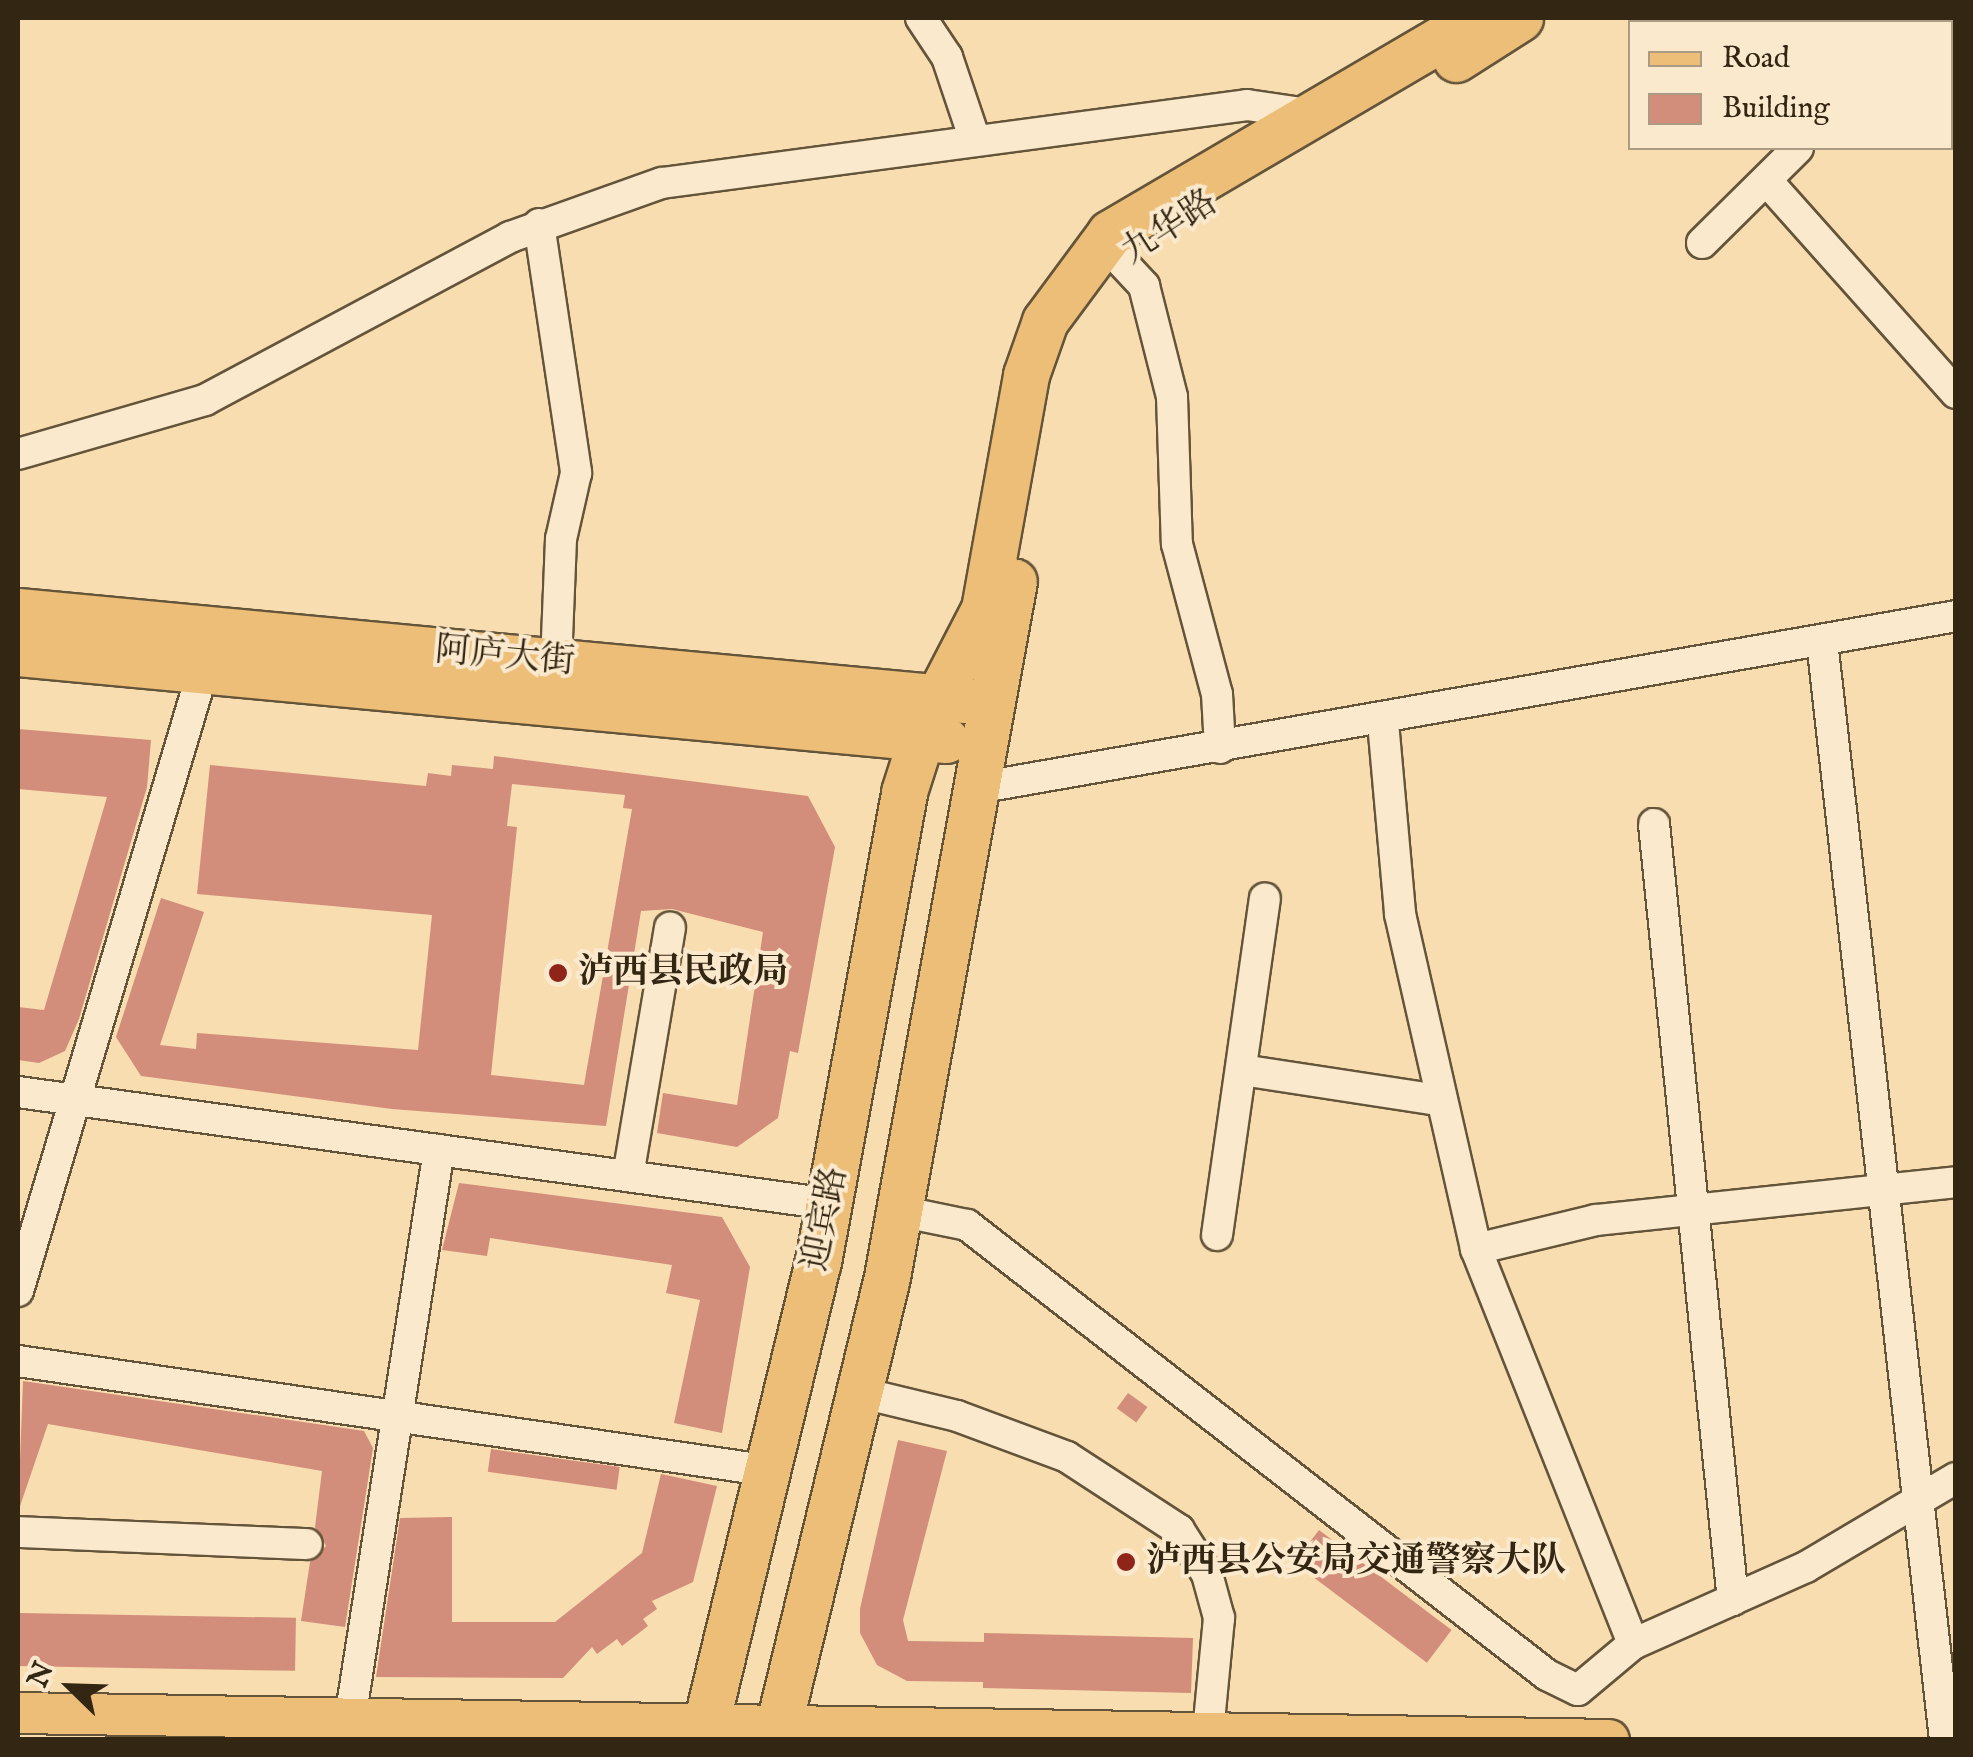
<!DOCTYPE html>
<meta charset="utf-8">
<style>
body{margin:0}
#map{position:relative;width:1973px;height:1757px;overflow:hidden;background:#f7ddb0;font-family:"IM FELL English","Noto Serif SC",serif}
div>[style]{position:absolute}
.building>*{inset:0;background:#d38d7b;transform-origin:0 0}
.roads{filter:drop-shadow(2px 0 #64543a) drop-shadow(-2px 0 #64543a) drop-shadow(0 2px #64543a) drop-shadow(0 -2px #64543a)}
.minor>*{height:30px;margin:-15px;padding:0 15px;transform-origin:15px;border-radius:15px;background:#fae9cc}
.major>*{height:40px;margin:-20px;padding:0 20px;transform-origin:20px;border-radius:20px;background:#ecbe78}
.highway>*{height:45px;margin:-22.5px;padding:0 22.5px;transform-origin:22.5px;border-radius:22.5px;background:#ecbe78}
.dots>*{width:28px;height:28px;translate:-50% -50%;box-sizing:border-box;border:5px solid #fae9cc;border-radius:50%}
span{translate:-50% -50%;white-space:nowrap;text-align:center;line-height:1.15;-webkit-text-stroke:8px #fae9cc;paint-order:stroke}
.street-label{font-size:35px;color:#332612}
.poi-label{font-size:35px;color:#332612;font-weight:700}
.left{translate:0 -50%;text-align:left}
.frame{position:absolute;inset:0;border:20px solid #332612;pointer-events:none}
.legend{position:absolute;left:1628px;top:20px;width:325px;height:130px;box-sizing:border-box;background:#fae9cc;border:2px solid #aa9b82;margin:0;padding:12px 18px;list-style:none;font-size:30px;color:#332612}
.legend li{display:flex;align-items:center;gap:20px;height:50px}
.legend b{width:50px;border:2px solid #aa9b82}
.north{position:absolute;left:20px;top:1637px;width:100px;height:100px;-webkit-text-stroke:8px #fae9cc;paint-order:stroke;rotate:293deg;font-size:28px;font-weight:700;line-height:40px;text-align:center;color:#332612}
.north::after{content:'';display:block;margin:auto;width:35px;height:45px;background:#332612;clip-path:polygon(50% 0,100% 100%,50% 72%,0 100%)}
</style>
<div id="map">
<div class="building">
<div style="clip-path:polygon(18px 729px,151px 740px,147px 787px,79px 1019px,65px 1051px,39px 1063px,18px 1060px,18px 1007px,44px 1010px,107px 797px,18px 789px)"></div>
<div style="clip-path:polygon(evenodd,494px 756px,808px 796px,835px 847px,798px 1053px,790px 1051px,778px 1118px,737px 1147px,657px 1133px,663px 1093px,737px 1105px,763px 932px,672px 909px,641px 911px,606px 1126px,392px 1109px,141px 1076px,116px 1037px,161px 898px,204px 912px,160px 1045px,196px 1049px,197px 1033px,418px 1050px,432px 915px,197px 894px,210px 765px,426px 786px,428px 773px,451px 776px,452px 765px,493px 769px,494px 756px,512px 784px,625px 795px,623px 808px,632px 809px,584px 1085px,491px 1075px,517px 827px,507px 826px,512px 784px)"></div>
<div style="clip-path:polygon(459px 1183px,722px 1217px,750px 1267px,722px 1433px,674px 1423px,700px 1300px,666px 1293px,672px 1265px,490px 1238px,487px 1256px,442px 1250px)"></div>
<div style="clip-path:polygon(23px 1381px,364px 1431px,373px 1448px,345px 1627px,301px 1621px,310px 1562px,326px 1546px,315px 1527px,322px 1471px,48px 1424px,18px 1512px)"></div>
<div style="left:1128px;top:1393px;width:24px;height:19px;rotate:36deg"></div>
<div style="clip-path:polygon(898px 1440px,947px 1451px,903px 1620px,908px 1641px,984px 1642px,984px 1633px,1193px 1638px,1191px 1693px,983px 1688px,983px 1682px,907px 1681px,877px 1665px,860px 1633px,860px 1609px)"></div>
<div style="left:491px;top:1449px;width:130px;height:23px;rotate:8deg"></div>
<div style="clip-path:polygon(661px 1474px,717px 1486px,693px 1582px,652px 1601px,657px 1609px,643px 1619px,648px 1626px,622px 1646px,617px 1639px,597px 1654px,592px 1647px,563px 1678px,376px 1677px,400px 1518px,452px 1517px,452px 1622px,555px 1622px,642px 1553px)"></div>
<div style="left:1319px;top:1530px;width:166px;height:41px;rotate:37deg"></div>
<div style="left:18px;top:1613px;width:278px;height:53px;rotate:1deg"></div>
</div>
<div class="roads">
<div class="minor">
<div style="left:921px;top:18px;width:47px;rotate:56.3deg"></div>
<div style="left:947px;top:57px;width:84px;rotate:71.4deg"></div>
<div style="left:1751px;top:18px;width:6px;rotate:45deg"></div>
<div style="left:1942px;top:22px;width:12px;rotate:-20deg"></div>
<div style="left:1767px;top:181px;width:284px;rotate:48.3deg"></div>
<div style="left:539px;top:224px;width:252px;rotate:81.5deg"></div>
<div style="left:576px;top:473px;width:68px;rotate:102.8deg"></div>
<div style="left:561px;top:539px;width:123px;rotate:92.3deg"></div>
<div style="left:1702px;top:243px;width:135px;rotate:-44.7deg"></div>
<div style="left:1119px;top:259px;width:37px;rotate:47deg"></div>
<div style="left:1144px;top:286px;width:114px;rotate:75.8deg"></div>
<div style="left:1172px;top:397px;width:147px;rotate:88.1deg"></div>
<div style="left:1177px;top:544px;width:155px;rotate:75.1deg"></div>
<div style="left:1217px;top:694px;width:54px;rotate:86.8deg"></div>
<div style="left:18px;top:454px;width:195px;rotate:-16.1deg"></div>
<div style="left:205px;top:400px;width:346px;rotate:-28.1deg"></div>
<div style="left:510px;top:237px;width:161px;rotate:-19.6deg"></div>
<div style="left:662px;top:183px;width:590px;rotate:-7.59deg"></div>
<div style="left:1247px;top:105px;width:69px;rotate:8.4deg"></div>
<div style="left:1822px;top:641px;width:1106px;rotate:83.61deg"></div>
<div style="left:1383px;top:722px;width:193px;rotate:84.9deg"></div>
<div style="left:1400px;top:914px;width:344px;rotate:77.2deg"></div>
<div style="left:1476px;top:1249px;width:425px;rotate:68.3deg"></div>
<div style="left:977px;top:788px;width:994px;rotate:-9.96deg"></div>
<div style="left:1654px;top:824px;width:780px;rotate:84.19deg"></div>
<div style="left:1242px;top:1070px;width:199px;rotate:8.7deg"></div>
<div style="left:18px;top:1092px;width:819px;rotate:7.86deg"></div>
<div style="left:628px;top:1176px;width:252px;rotate:-80.4deg"></div>
<div style="left:899px;top:1211px;width:69px;rotate:11.6deg"></div>
<div style="left:967px;top:1225px;width:734px;rotate:37.81deg"></div>
<div style="left:1547px;top:1675px;width:34px;rotate:26deg"></div>
<div style="left:1217px;top:1235px;width:340px;rotate:-81.9deg"></div>
<div style="left:1476px;top:1249px;width:123px;rotate:-13.6deg"></div>
<div style="left:1596px;top:1220px;width:362px;rotate:-6deg"></div>
<div style="left:18px;top:1291px;width:662px;rotate:-73.4deg"></div>
<div style="left:18px;top:1361px;width:761px;rotate:8.31deg"></div>
<div style="left:862px;top:1393px;width:98px;rotate:13.6deg"></div>
<div style="left:957px;top:1416px;width:117px;rotate:20.4deg"></div>
<div style="left:1067px;top:1457px;width:134px;rotate:33.1deg"></div>
<div style="left:1179px;top:1530px;width:52px;rotate:57.5deg"></div>
<div style="left:1207px;top:1574px;width:46px;rotate:74.7deg"></div>
<div style="left:1219px;top:1618px;width:116px;rotate:95.5deg"></div>
<div style="left:18px;top:1532px;width:289px;rotate:2.4deg"></div>
<div style="left:1578px;top:1690px;width:72px;rotate:-39.9deg"></div>
<div style="left:1633px;top:1644px;width:189px;rotate:-24deg"></div>
<div style="left:1806px;top:1567px;width:174px;rotate:-30.7deg"></div>
<div style="left:350px;top:1719px;width:576px;rotate:-81.11deg"></div>
</div>
<div class="major">
<div style="left:18px;top:1713px;width:1591px;rotate:0.97deg"></div>
</div>
<div class="highway">
<div style="left:1456px;top:59px;width:76px;rotate:-32.6deg"></div>
<div style="left:18px;top:611px;width:951px;rotate:5.37deg"></div>
<div style="left:18px;top:653px;width:932px;rotate:5.36deg"></div>
<div style="left:702px;top:1740px;width:492px;rotate:-76.4deg"></div>
<div style="left:818px;top:1262px;width:478px;rotate:-79.6deg"></div>
<div style="left:904px;top:792px;width:79px;rotate:-72.3deg"></div>
<div style="left:928px;top:717px;width:122px;rotate:-62.6deg"></div>
<div style="left:984px;top:609px;width:238px;rotate:-79.8deg"></div>
<div style="left:1026px;top:375px;width:57px;rotate:-70.6deg"></div>
<div style="left:1045px;top:321px;width:109px;rotate:-53.5deg"></div>
<div style="left:1110px;top:233px;width:424px;rotate:-30.4deg"></div>
<div style="left:775px;top:1740px;width:476px;rotate:-76.4deg"></div>
<div style="left:887px;top:1277px;width:707px;rotate:-79.66deg"></div>
</div>
</div>
<div class="dots">
<div style="left:558px;top:973px;background:#8f2418"></div>
<div style="left:1126px;top:1562px;background:#8f2418"></div>
</div>
<div class="street-label">
<span style="left:1170px;top:228px;rotate:-33deg">九华路</span>
<span style="left:505px;top:657px;rotate:5deg">阿庐大街</span>
<span style="left:826px;top:1219px;rotate:-79deg">迎宾路</span>
</div>
<div class="poi-label">
<span class="left" style="left:578px;top:973px">泸西县民政局</span>
<span class="left" style="left:1146px;top:1562px">泸西县公安局交通警察大队</span>
</div>
<div class="frame"></div>
<ul class="legend">
<li><b style="height:12px;background:#ecbe78"></b>Road</li>
<li><b style="height:28px;background:#d38d7b"></b>Building</li>
</ul>
<div class="north">N</div>
</div>
